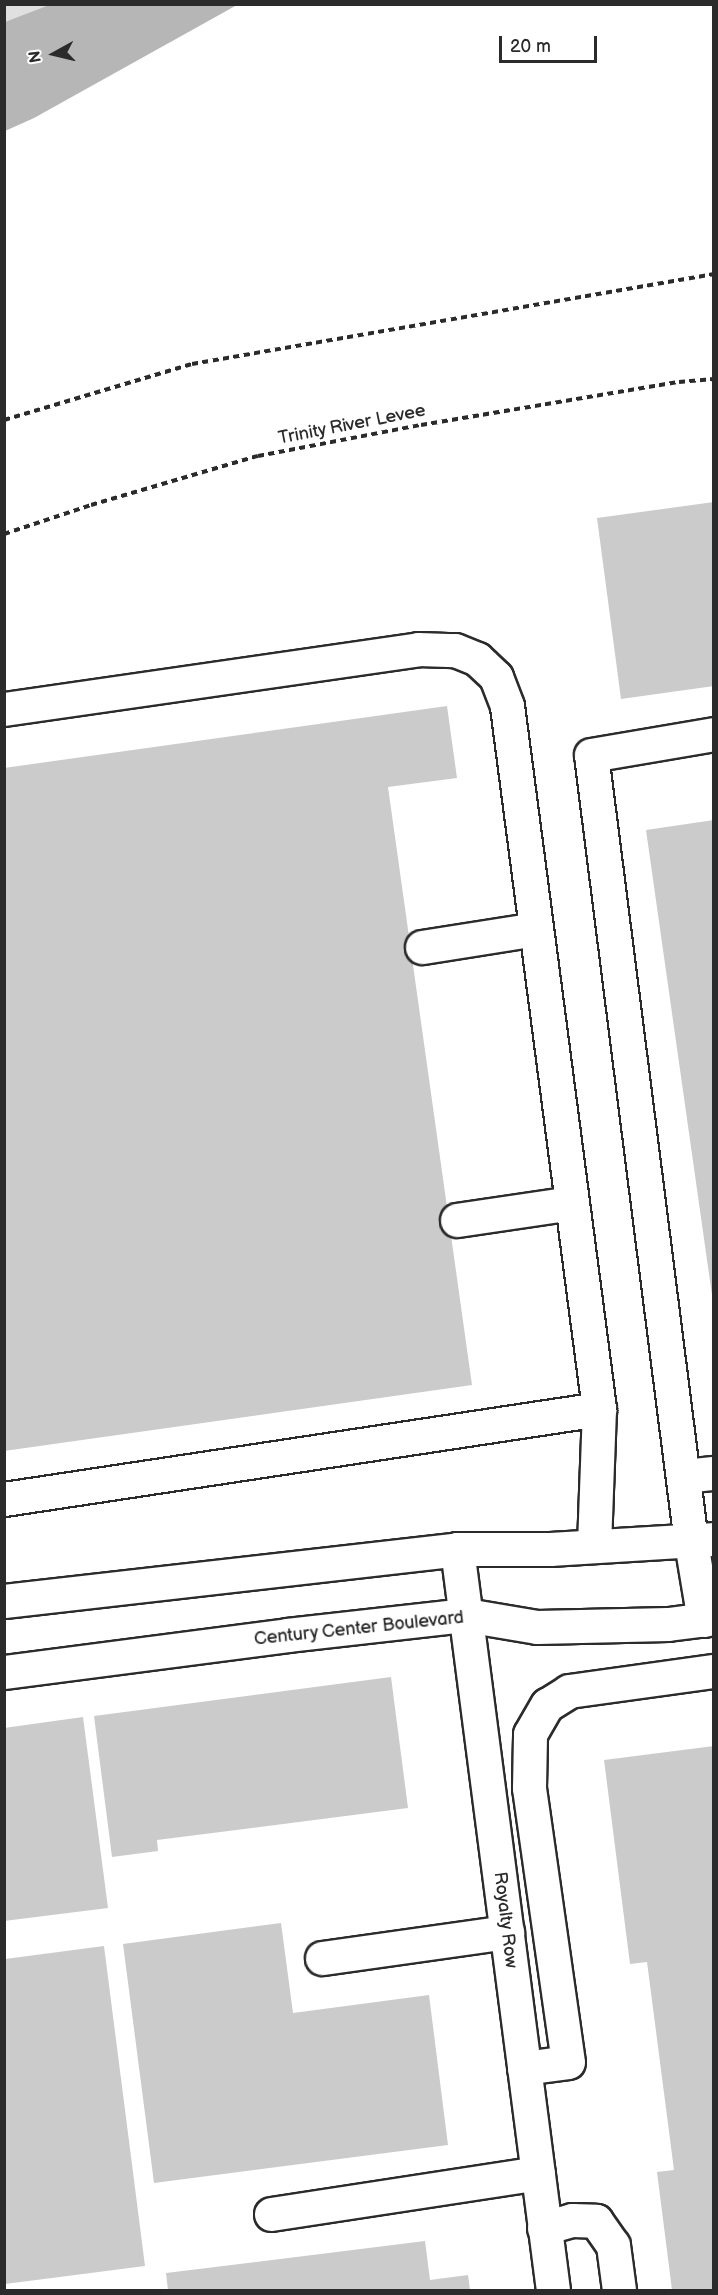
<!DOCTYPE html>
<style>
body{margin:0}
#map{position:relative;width:718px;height:2295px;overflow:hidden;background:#fff;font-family:"Balsamiq Sans",sans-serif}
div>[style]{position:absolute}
.green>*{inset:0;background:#e0e0e0}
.water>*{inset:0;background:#b6b6b6}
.building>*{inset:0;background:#cbcbcb}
.path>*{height:4px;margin-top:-2px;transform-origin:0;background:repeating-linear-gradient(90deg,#2b2b2b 0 6px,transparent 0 10.5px)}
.roads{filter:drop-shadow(2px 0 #2b2b2b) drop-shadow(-2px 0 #2b2b2b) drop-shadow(0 2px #2b2b2b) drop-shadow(0 -2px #2b2b2b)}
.minor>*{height:33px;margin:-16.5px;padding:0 16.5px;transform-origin:16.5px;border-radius:16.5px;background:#fff}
span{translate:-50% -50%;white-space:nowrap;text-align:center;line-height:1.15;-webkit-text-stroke:4.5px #fff;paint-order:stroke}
.street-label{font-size:18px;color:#2b2b2b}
.frame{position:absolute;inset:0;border:6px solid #2b2b2b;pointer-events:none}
.north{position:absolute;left:24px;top:24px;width:60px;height:60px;-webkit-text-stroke:4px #fff;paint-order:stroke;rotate:262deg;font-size:16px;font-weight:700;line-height:24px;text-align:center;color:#2b2b2b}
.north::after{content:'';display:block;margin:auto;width:21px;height:27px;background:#2b2b2b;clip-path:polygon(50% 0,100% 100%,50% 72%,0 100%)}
.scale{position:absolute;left:499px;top:36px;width:98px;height:27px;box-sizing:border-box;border:3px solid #2b2b2b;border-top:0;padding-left:8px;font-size:18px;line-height:21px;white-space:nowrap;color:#2b2b2b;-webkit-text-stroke:4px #fff;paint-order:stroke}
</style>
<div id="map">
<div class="green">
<div style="clip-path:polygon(5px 5px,100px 5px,5px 57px)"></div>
</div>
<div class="water">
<div style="clip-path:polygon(52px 4px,237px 4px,237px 5px,34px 118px,5px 131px,5px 22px)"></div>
</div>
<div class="building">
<div style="clip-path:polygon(714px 502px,714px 686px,621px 699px,597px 518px)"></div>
<div style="clip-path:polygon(447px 706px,457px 778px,388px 787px,472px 1385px,4px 1451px,4px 768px)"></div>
<div style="clip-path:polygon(714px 820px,714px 1295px,712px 1295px,646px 830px)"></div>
<div style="clip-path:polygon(391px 1677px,408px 1808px,157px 1840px,158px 1851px,112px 1857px,94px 1716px)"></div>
<div style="clip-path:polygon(83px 1717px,108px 1908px,4px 1921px,4px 1728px)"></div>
<div style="clip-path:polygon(714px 1746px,714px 2290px,672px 2290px,657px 2172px,674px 2170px,647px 1962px,630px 1964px,604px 1760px)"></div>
<div style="clip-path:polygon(281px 1923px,293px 2013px,429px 1995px,448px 2145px,154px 2183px,123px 1944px)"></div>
<div style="clip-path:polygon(104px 1946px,145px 2266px,5px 2284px,5px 1959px)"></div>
<div style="clip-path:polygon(425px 2241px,430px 2280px,468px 2275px,470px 2290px,168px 2290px,166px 2273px)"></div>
</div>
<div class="path">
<div style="left:4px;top:420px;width:196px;rotate:-16.6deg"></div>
<div style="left:192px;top:364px;width:530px;rotate:-9.78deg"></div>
<div style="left:4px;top:534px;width:92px;rotate:-18.4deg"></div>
<div style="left:91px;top:505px;width:174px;rotate:-16.4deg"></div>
<div style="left:258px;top:456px;width:166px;rotate:-10.8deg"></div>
<div style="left:421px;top:425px;width:262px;rotate:-9.5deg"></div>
<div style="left:679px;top:382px;width:35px;rotate:-5deg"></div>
</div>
<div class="roads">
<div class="minor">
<div style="left:4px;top:709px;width:418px;rotate:-8.2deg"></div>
<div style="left:418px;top:649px;width:37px;rotate:2deg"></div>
<div style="left:455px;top:650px;width:24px;rotate:22deg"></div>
<div style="left:477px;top:659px;width:26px;rotate:43deg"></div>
<div style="left:496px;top:677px;width:31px;rotate:69deg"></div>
<div style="left:507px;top:706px;width:709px;rotate:82.54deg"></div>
<div style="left:599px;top:1409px;width:137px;rotate:92.1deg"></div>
<div style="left:422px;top:947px;width:115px;rotate:-9deg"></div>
<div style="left:457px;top:1220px;width:116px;rotate:-8.4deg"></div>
<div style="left:683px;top:1476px;width:31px;rotate:-6deg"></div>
<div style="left:4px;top:1499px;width:602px;rotate:-8.6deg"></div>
<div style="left:457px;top:1549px;width:747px;rotate:82.62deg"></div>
<div style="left:4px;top:1601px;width:456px;rotate:-6.5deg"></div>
<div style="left:457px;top:1549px;width:93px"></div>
<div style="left:550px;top:1549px;width:162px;rotate:-3.5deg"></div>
<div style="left:704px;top:1620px;width:79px;rotate:-99.5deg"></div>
<div style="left:691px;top:1542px;width:793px;rotate:-97.24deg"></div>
<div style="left:591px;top:755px;width:125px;rotate:-9.7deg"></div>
<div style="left:4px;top:1672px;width:285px;rotate:-7.4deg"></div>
<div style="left:287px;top:1635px;width:180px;rotate:-6.4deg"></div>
<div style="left:466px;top:1615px;width:72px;rotate:9.6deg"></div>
<div style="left:537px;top:1627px;width:131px;rotate:-1.3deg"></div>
<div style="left:668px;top:1624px;width:46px;rotate:-7.4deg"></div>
<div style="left:322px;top:1958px;width:187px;rotate:-8deg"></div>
<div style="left:524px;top:2068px;width:44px;rotate:-7.8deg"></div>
<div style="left:568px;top:2062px;width:277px;rotate:-98.1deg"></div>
<div style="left:529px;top:1788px;width:54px;rotate:-88.9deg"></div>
<div style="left:530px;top:1734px;width:34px;rotate:-60deg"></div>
<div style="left:547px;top:1705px;width:26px;rotate:-32deg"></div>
<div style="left:569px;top:1691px;width:146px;rotate:-7.9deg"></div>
<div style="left:271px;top:2214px;width:270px;rotate:-8.7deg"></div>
<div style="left:544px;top:2228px;width:29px;rotate:-16deg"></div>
<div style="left:572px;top:2220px;width:24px;rotate:2deg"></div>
<div style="left:596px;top:2221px;width:29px;rotate:55deg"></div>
<div style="left:613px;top:2245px;width:45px;rotate:82.4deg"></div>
</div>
</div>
<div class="street-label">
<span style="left:352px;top:425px;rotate:-11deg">Trinity River Levee</span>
<span style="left:359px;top:1629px;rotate:-6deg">Century Center Boulevard</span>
<span style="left:505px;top:1920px;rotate:83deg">Royalty Row</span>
</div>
<div class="frame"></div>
<div class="north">N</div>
<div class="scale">20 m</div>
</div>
